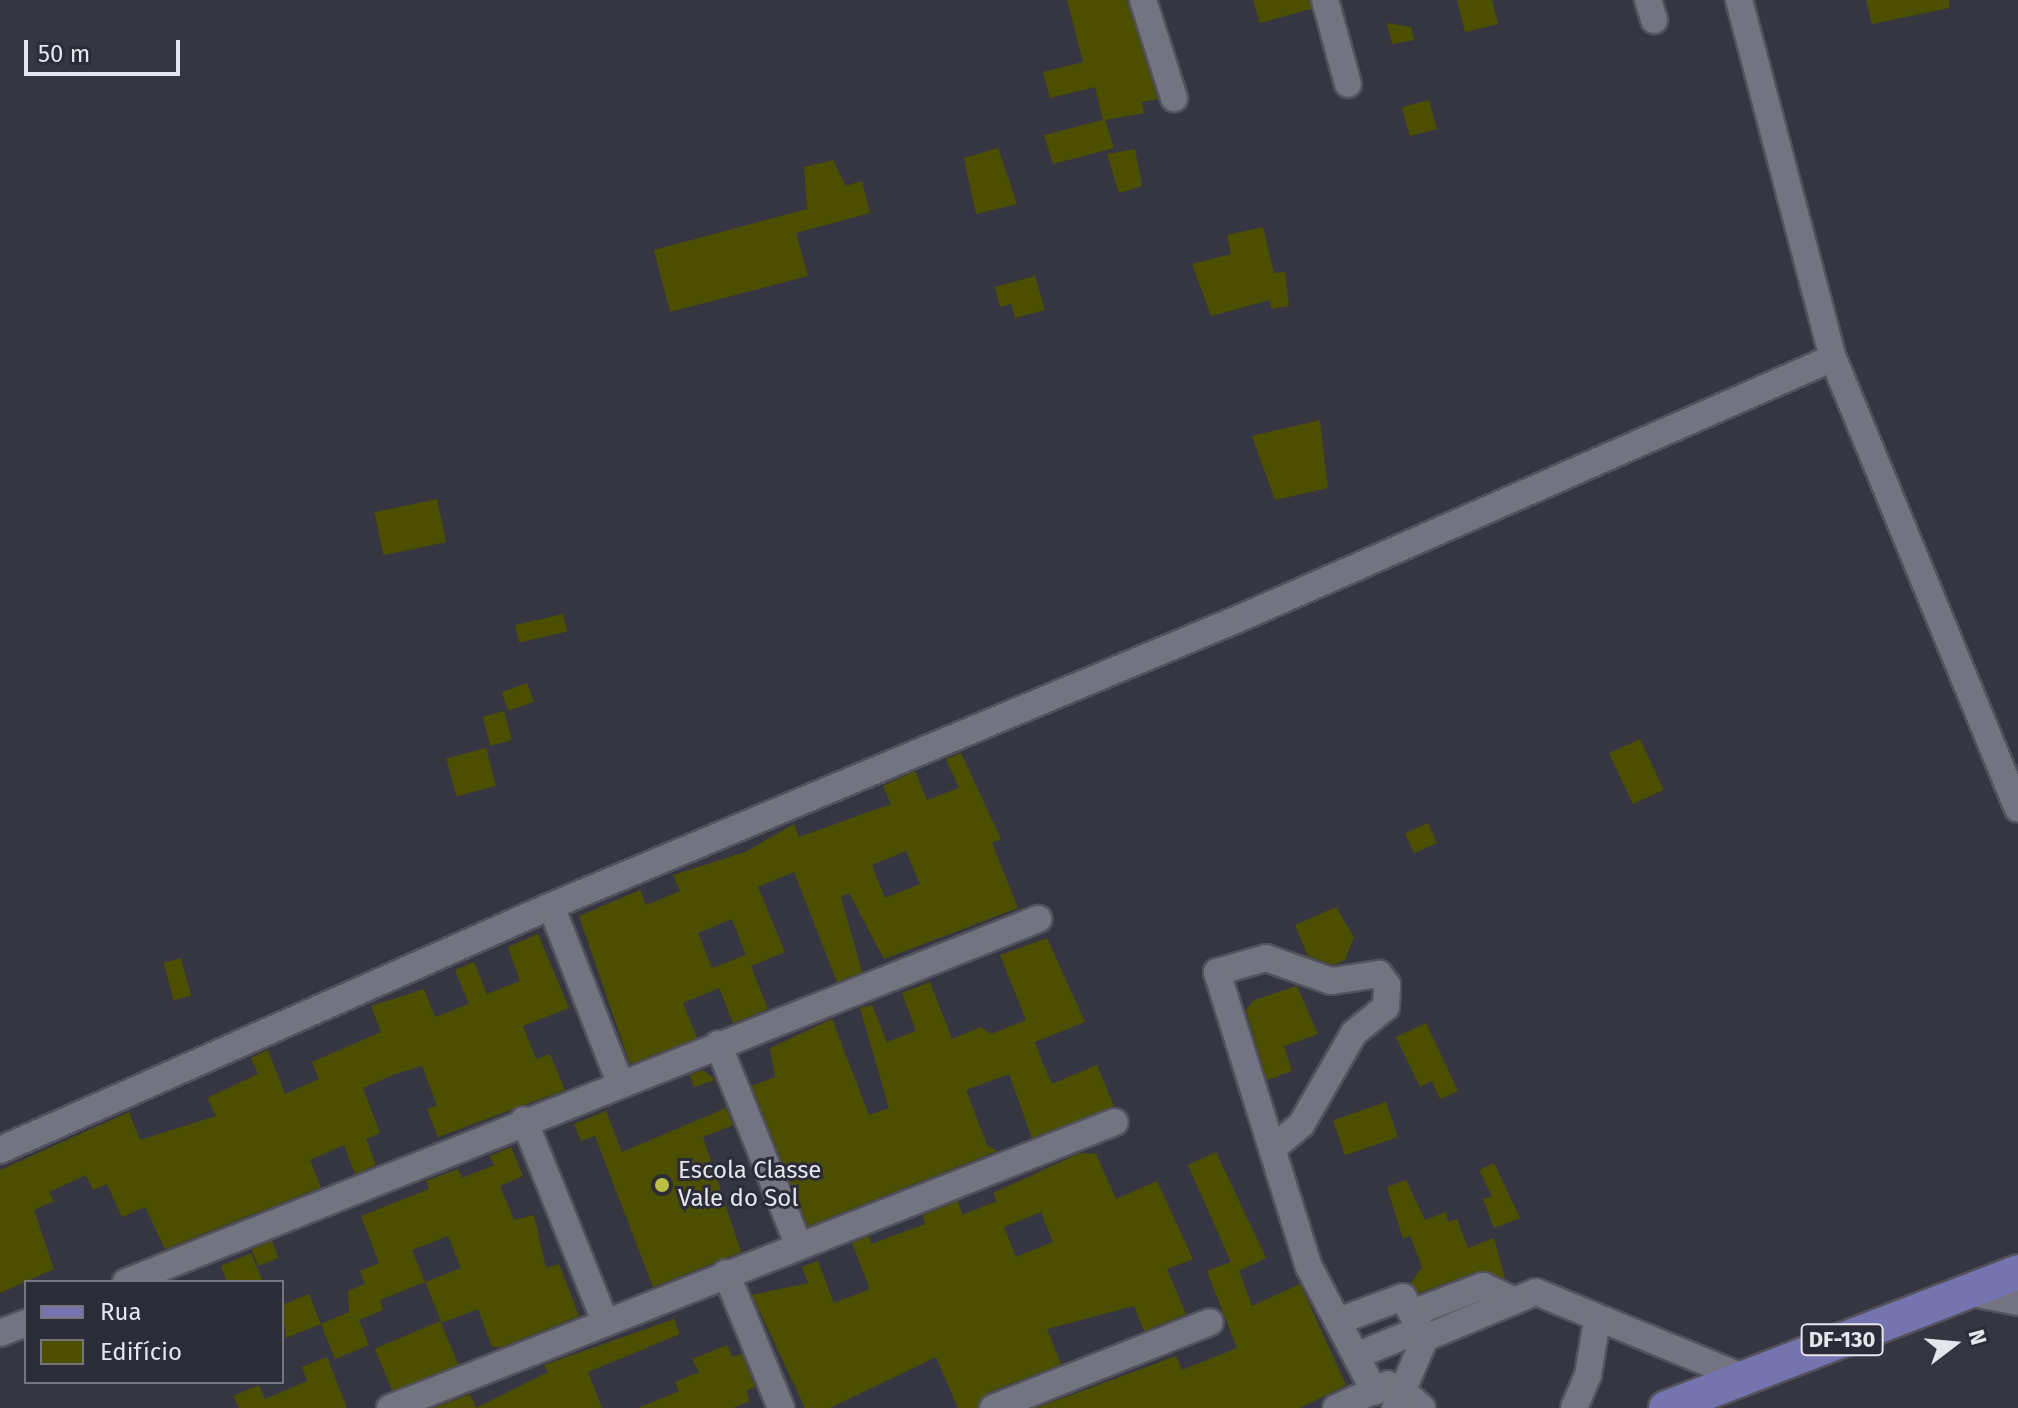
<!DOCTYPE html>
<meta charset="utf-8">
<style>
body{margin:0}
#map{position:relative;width:2018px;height:1408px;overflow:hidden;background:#363642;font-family:"Fira Sans",sans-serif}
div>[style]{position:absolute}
.building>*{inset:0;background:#4d4f00;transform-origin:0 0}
.roads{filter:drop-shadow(2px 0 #51525c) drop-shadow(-2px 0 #51525c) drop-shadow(0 2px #51525c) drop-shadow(0 -2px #51525c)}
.minor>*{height:26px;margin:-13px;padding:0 13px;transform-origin:13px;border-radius:13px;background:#737381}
.major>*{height:34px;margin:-17px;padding:0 17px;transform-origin:17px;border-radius:17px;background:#7674af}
.dots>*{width:22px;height:22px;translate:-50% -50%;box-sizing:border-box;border:4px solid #2c2c38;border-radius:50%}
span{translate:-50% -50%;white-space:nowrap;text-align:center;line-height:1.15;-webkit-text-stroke:6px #2c2c38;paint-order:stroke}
.shield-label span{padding:2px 6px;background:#2c2c38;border:2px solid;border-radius:6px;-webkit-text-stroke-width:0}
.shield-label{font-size:22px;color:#e5e5ed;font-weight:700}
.poi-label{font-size:24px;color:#e5e5ed}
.left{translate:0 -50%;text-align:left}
.legend{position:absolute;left:24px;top:1280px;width:260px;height:104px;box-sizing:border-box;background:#2c2c38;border:2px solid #767680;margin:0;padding:10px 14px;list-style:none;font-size:24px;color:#e5e5ed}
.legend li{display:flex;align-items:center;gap:16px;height:40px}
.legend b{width:40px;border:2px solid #767680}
.north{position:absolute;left:1914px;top:1304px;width:80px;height:80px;-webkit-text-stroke:6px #2c2c38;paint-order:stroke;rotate:74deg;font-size:22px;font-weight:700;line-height:32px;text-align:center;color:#e5e5ed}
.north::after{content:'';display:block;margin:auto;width:28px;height:36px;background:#e5e5ed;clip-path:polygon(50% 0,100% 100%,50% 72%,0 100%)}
.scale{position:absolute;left:24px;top:40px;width:156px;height:36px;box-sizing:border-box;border:4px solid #e5e5ed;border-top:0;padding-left:10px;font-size:24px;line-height:28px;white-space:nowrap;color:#e5e5ed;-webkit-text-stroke:6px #2c2c38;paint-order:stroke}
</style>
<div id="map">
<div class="building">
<div style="clip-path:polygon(1067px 0,1127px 0,1158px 99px,1142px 102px,1144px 113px,1105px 120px,1114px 148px,1053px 164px,1044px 135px,1103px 120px,1095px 87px,1050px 98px,1043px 72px,1083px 62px)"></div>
<div style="clip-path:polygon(1253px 0,1309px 0,1311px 9px,1260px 23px)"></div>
<div style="clip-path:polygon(1457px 0,1492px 0,1498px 24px,1465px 32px)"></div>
<div style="clip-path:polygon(1866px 0,1949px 0,1949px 8px,1872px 24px)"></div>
<div style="clip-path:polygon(1387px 23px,1411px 27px,1414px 40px,1392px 44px)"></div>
<div style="left:1429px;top:100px;width:30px;height:28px;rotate:75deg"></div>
<div style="clip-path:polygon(998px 148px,1017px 204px,976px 214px,964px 158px)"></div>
<div style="clip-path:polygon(1135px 149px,1142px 186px,1119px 193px,1107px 154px)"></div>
<div style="clip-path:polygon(833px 160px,846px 186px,862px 181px,870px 213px,796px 233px,808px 276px,670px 312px,654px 250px,807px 209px,804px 167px)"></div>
<div style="clip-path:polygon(1263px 227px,1274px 273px,1285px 272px,1289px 306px,1271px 309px,1270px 300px,1211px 316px,1192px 264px,1231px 254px,1227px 235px)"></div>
<div style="clip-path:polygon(1035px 276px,1045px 310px,1015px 318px,1011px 304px,1000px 307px,995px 287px)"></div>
<div style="clip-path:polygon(1320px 420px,1328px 488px,1275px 500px,1252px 436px)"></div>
<div style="left:437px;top:499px;width:44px;height:64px;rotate:78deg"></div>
<div style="left:563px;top:614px;width:18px;height:49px;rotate:77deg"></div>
<div style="left:527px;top:683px;width:20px;height:27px;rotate:70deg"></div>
<div style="left:504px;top:711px;width:30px;height:22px;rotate:75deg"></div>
<div style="left:1640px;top:739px;width:56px;height:34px;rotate:65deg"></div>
<div style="left:486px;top:748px;width:39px;height:41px;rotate:75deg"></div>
<div style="clip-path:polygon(evenodd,961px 753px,1001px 839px,992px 843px,1018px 908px,884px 959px,849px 893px,841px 897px,862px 972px,837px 982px,794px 872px,758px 887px,785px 952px,751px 966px,768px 1009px,733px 1023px,719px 988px,683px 1003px,697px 1038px,630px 1064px,579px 916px,640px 890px,646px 905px,680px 891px,673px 875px,745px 852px,794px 824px,799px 837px,891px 804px,883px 786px,915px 771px,927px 800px,959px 788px,946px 759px,961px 753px,906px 851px,920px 884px,885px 898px,872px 865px,906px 851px,961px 753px,732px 919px,746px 955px,712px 968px,698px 933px,732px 919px)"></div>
<div style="left:1428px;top:823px;width:22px;height:25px;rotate:66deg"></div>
<div style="clip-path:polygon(1336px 907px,1354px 937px,1345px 960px,1333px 965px,1308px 956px,1295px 925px)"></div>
<div style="clip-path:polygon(538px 934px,569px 1008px,523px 1026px,536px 1059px,550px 1054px,565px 1090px,438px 1137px,427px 1109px,437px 1105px,422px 1066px,395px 1074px,363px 1088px,380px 1133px,366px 1139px,376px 1165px,355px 1174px,344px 1145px,310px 1160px,321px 1187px,165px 1249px,145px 1207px,122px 1217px,107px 1184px,93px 1190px,86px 1175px,49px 1192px,54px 1201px,34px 1210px,54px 1269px,0 1293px,0 1170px,129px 1112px,140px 1140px,216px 1116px,207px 1098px,258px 1074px,251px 1058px,268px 1050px,285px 1094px,319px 1079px,312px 1062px,381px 1032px,371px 1006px,424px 989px,435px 1017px,469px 1004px,455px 970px,474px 962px,487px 994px,520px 981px,508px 947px)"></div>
<div style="clip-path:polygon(1047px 938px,1085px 1022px,1035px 1042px,1043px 1064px,1052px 1084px,1097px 1065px,1114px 1106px,1032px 1138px,1009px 1074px,966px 1090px,987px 1145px,997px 1151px,808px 1226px,752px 1086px,775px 1077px,770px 1048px,832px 1019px,869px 1115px,889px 1108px,860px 1008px,872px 1005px,887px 1042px,916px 1031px,902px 993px,930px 982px,952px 1039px,981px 1027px,991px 1034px,1026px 1020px,1000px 955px)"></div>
<div style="left:181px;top:958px;width:39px;height:18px;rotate:75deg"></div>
<div style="clip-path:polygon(1297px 986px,1318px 1034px,1284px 1046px,1292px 1071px,1267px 1080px,1246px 1010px,1254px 1000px)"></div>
<div style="clip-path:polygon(1426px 1023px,1458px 1091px,1440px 1099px,1432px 1081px,1420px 1087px,1396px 1037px)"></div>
<div style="clip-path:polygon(703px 1070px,715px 1080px,694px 1087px,690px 1075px)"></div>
<div style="left:1386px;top:1102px;width:37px;height:56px;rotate:71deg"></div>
<div style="clip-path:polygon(726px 1108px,733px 1125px,703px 1137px,741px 1252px,653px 1287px,595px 1136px,581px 1141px,574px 1124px,606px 1111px,622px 1152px)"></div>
<div style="clip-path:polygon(511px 1147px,523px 1176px,500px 1186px,514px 1220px,534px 1215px,546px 1268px,559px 1264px,579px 1316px,501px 1347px,492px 1347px,478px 1309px,442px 1323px,425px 1282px,461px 1268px,448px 1236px,412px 1250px,425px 1282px,380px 1300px,383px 1310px,359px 1320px,369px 1345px,335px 1359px,321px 1324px,349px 1312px,348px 1291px,365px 1284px,360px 1271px,379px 1263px,361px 1216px,429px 1189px,426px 1181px,458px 1169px,462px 1178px,494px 1165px,490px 1156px)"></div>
<div style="clip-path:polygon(1216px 1152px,1266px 1258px,1239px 1271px,1252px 1306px,1300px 1284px,1346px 1385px,1300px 1408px,1036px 1408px,1176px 1356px,1182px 1370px,1237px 1348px,1207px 1271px,1231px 1262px,1188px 1165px)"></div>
<div style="clip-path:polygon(evenodd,1080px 1153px,1096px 1154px,1116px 1199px,1157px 1181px,1193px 1259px,1167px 1269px,1186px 1314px,1144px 1331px,1134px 1306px,1047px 1329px,1061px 1364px,987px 1393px,977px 1408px,958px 1408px,936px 1357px,830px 1408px,805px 1408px,752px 1295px,808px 1283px,802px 1267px,818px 1261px,834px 1303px,870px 1289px,852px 1243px,869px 1236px,871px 1244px,925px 1224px,923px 1215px,958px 1201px,962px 1215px,997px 1201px,993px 1193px,1080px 1153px,1041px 1212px,1053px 1242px,1016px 1257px,1004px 1227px,1041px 1212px)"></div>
<div style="clip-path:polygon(1494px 1163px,1520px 1218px,1494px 1228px,1483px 1199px,1492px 1196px,1479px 1170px)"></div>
<div style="clip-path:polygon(1406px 1180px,1425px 1220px,1446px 1212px,1448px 1222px,1457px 1219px,1468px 1248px,1494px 1238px,1505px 1279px,1478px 1271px,1419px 1293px,1411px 1283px,1422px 1267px,1410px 1236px,1403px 1239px,1387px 1187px)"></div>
<div style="left:272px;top:1241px;width:18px;height:22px;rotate:68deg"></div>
<div style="clip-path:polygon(251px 1253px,263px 1282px,227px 1282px,221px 1266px)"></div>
<div style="clip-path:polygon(309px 1294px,321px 1324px,286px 1338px,282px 1305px)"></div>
<div style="clip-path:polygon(674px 1319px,680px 1334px,588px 1372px,602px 1408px,476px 1408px,548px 1372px,544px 1365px)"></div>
<div style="left:440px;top:1321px;width:47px;height:71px;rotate:67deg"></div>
<div style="clip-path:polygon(727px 1345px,732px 1357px,742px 1354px,755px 1387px,746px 1391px,750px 1401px,733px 1408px,638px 1408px,679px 1391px,675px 1382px,699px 1372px,692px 1359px)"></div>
<div style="clip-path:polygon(327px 1357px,347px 1408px,239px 1408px,233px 1396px,259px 1385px,265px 1399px,307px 1381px,302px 1367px)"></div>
<div style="clip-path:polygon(470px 1394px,476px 1408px,434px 1408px)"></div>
</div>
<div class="roads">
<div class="minor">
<div style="left:1143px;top:0;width:103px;rotate:72.4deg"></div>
<div style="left:1325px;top:0;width:87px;rotate:74.7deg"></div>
<div style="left:1648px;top:0;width:21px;rotate:73deg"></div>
<div style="left:1739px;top:0;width:370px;rotate:75.3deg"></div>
<div style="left:1833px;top:358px;width:487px;rotate:67.7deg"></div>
<div style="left:551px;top:906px;width:190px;rotate:68.7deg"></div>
<div style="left:718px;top:1044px;width:215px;rotate:68.2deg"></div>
<div style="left:524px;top:1120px;width:218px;rotate:68.1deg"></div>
<div style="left:1272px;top:1149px;width:38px;rotate:-40deg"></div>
<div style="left:1301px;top:1125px;width:106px;rotate:-60.1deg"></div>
<div style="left:1354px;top:1033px;width:41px;rotate:-39.1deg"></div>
<div style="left:1386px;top:1007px;width:22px;rotate:-87deg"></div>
<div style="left:1387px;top:985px;width:14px;rotate:-126deg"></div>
<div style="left:1379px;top:974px;width:49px;rotate:171.7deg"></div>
<div style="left:1331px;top:981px;width:69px;rotate:-160.5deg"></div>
<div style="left:1266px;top:958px;width:51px;rotate:164.1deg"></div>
<div style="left:1217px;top:972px;width:309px;rotate:72.7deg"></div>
<div style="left:1309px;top:1267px;width:141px;rotate:62.2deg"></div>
<div style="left:0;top:1150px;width:603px;rotate:-23.89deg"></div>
<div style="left:551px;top:906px;width:752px;rotate:-22.68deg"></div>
<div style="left:1245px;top:616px;width:642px;rotate:-23.69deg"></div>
<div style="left:726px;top:1273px;width:146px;rotate:67.8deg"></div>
<div style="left:126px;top:1282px;width:982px;rotate:-21.7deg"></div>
<div style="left:1967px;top:1292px;width:52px;rotate:11.1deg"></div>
<div style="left:1415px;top:1312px;width:73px;rotate:-20.9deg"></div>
<div style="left:1483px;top:1286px;width:35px;rotate:25deg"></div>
<div style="left:1341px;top:1320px;width:66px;rotate:-20.4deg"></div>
<div style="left:1403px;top:1297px;width:47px;rotate:61.8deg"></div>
<div style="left:0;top:1333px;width:28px;rotate:-21deg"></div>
<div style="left:1358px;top:1355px;width:68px;rotate:-22.4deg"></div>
<div style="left:1402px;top:1390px;width:27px;rotate:42deg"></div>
<div style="left:390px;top:1408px;width:779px;rotate:-21.53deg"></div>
<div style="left:993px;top:1408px;width:233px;rotate:-21.6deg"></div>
<div style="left:1336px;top:1408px;width:57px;rotate:-24.8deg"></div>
<div style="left:1395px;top:1408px;width:76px;rotate:-66.8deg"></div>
<div style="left:1425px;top:1338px;width:120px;rotate:-22.5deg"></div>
<div style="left:1536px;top:1292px;width:226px;rotate:22.4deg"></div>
<div style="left:1574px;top:1408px;width:36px;rotate:-67deg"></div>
<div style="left:1588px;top:1375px;width:56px;rotate:-80.7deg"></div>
</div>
<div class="major">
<div style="left:1666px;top:1408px;width:377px;rotate:-21.1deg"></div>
</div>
</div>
<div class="dots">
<div style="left:662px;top:1185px;background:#bbc045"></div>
</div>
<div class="shield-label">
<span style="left:1842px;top:1340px">DF-130</span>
</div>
<div class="poi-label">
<span class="left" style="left:678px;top:1185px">Escola Classe<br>Vale do Sol</span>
</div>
<ul class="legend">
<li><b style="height:10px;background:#7674af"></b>Rua</li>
<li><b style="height:22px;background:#4d4f00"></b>Edifício</li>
</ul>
<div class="north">N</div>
<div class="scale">50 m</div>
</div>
